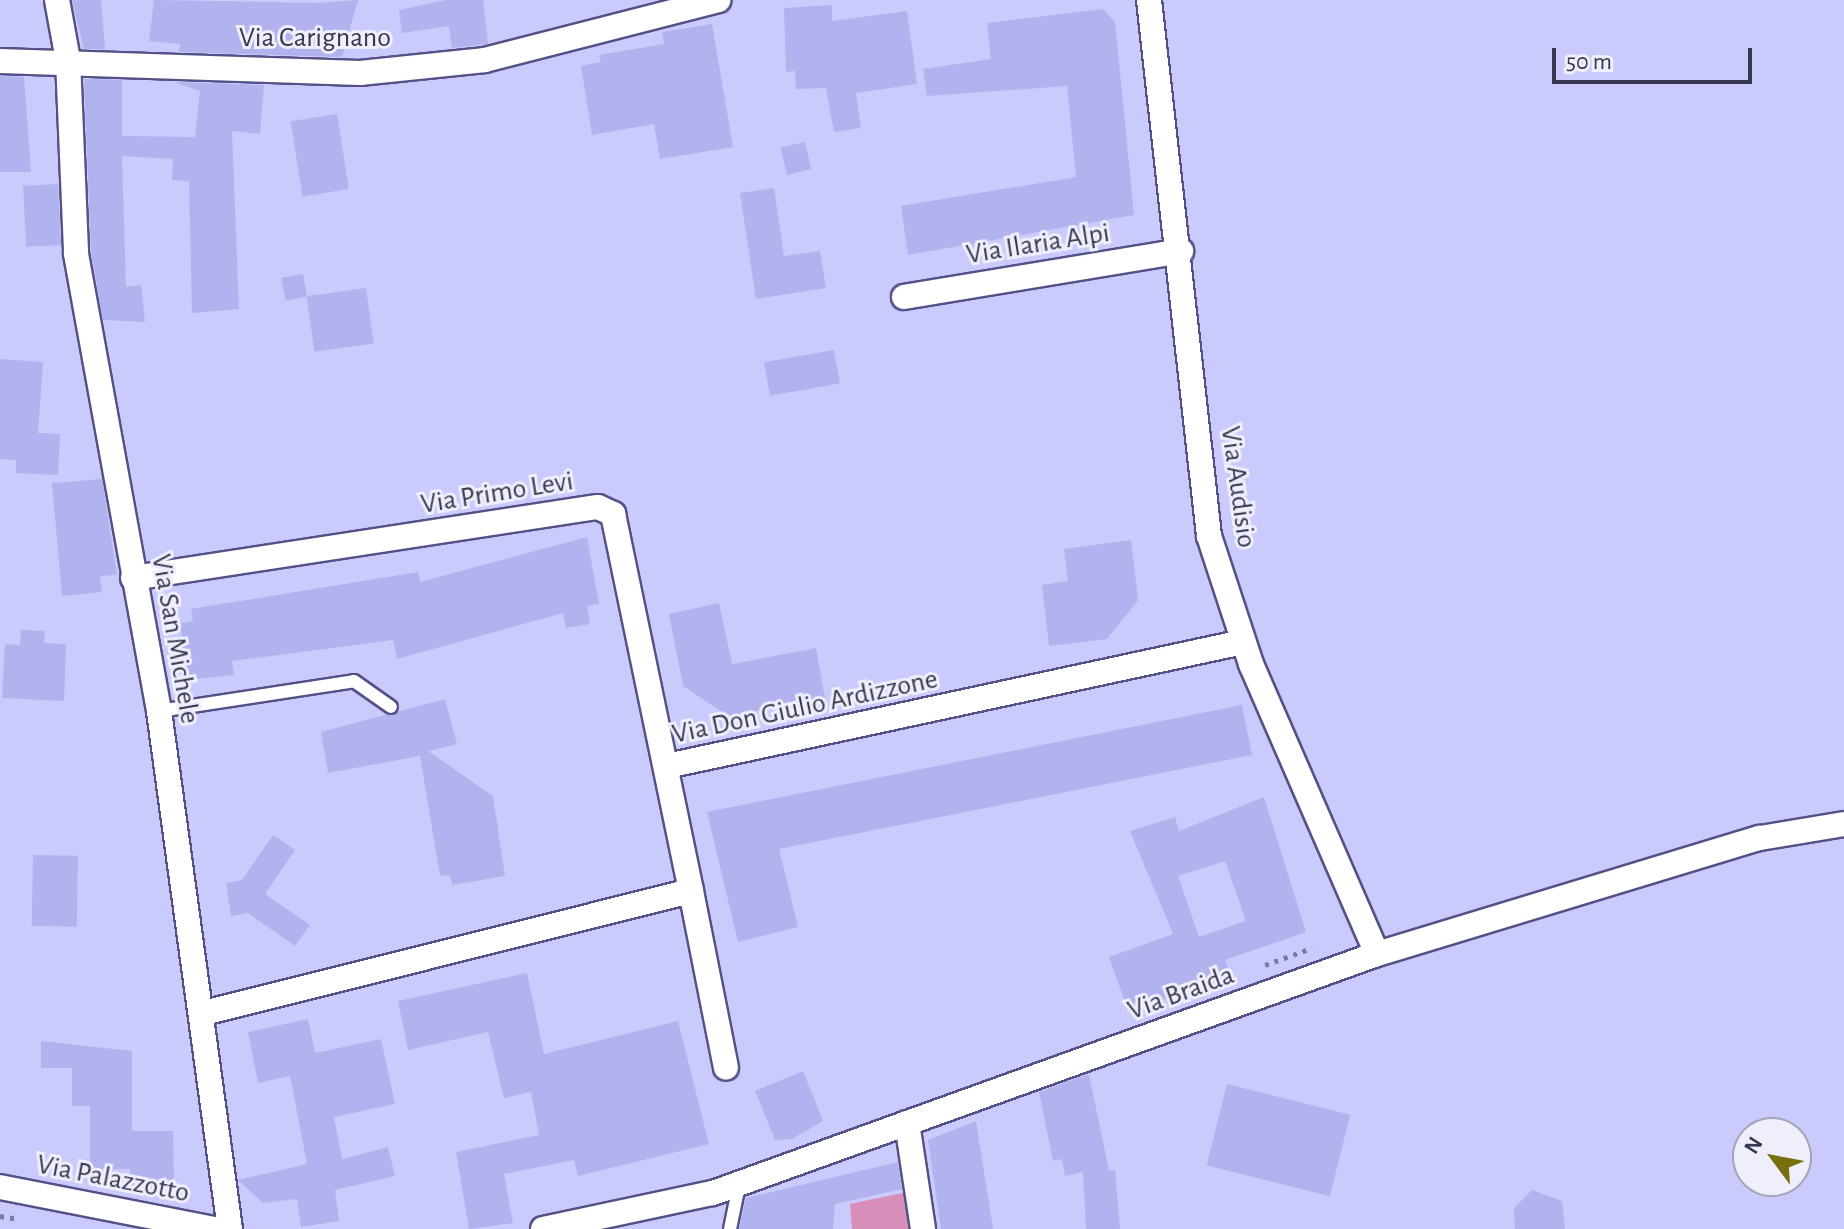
<!DOCTYPE html>
<style>
body{margin:0}
#map{position:relative;width:1844px;height:1229px;overflow:hidden;background:#cacbfc;font-family:"Alegreya Sans",sans-serif}
div>[style]{position:absolute}
.green>*{inset:0;background:#d78eb9}
.building>*{inset:0;background:#b2b2ef;transform-origin:0 0}
.path>*{height:5px;margin-top:-2.5px;transform-origin:0;background:repeating-linear-gradient(90deg,#7b7ba0 0 4px,transparent 0 10px)}
.roads{filter:drop-shadow(2px 0 #535187) drop-shadow(-2px 0 #535187) drop-shadow(0 2px #535187) drop-shadow(0 -2px #535187)}
.service>*{height:12px;margin:-6px;padding:0 6px;transform-origin:6px;border-radius:6px;background:#fff}
.minor>*{height:24px;margin:-12px;padding:0 12px;transform-origin:12px;border-radius:12px;background:#fff}
span{translate:-50% -50%;white-space:nowrap;text-align:center;line-height:1.15;-webkit-text-stroke:6px #efeffc;paint-order:stroke}
.street-label{font-size:28px;color:#36364f}
.north{position:absolute;left:1732px;top:1117px;width:80px;height:80px;box-sizing:border-box;background:#efeffc;border:2px solid #a5a5b7;border-radius:50%;rotate:302deg;font-size:22px;font-weight:700;line-height:32px;text-align:center;color:#36364f}
.north::after{content:'';display:block;margin:auto;width:28px;height:36px;background:#787010;clip-path:polygon(50% 0,100% 100%,50% 72%,0 100%)}
.scale{position:absolute;left:1552px;top:48px;width:200px;height:36px;box-sizing:border-box;border:4px solid #36364f;border-top:0;padding-left:10px;font-size:24px;line-height:28px;white-space:nowrap;color:#36364f;-webkit-text-stroke:6px #efeffc;paint-order:stroke}
</style>
<div id="map">
<div class="green">
<div style="clip-path:polygon(912px 1191px,918px 1229px,852px 1229px,850px 1204px)"></div>
</div>
<div class="building">
<div style="clip-path:polygon(72px 0,101px 0,105px 49px,84px 49px)"></div>
<div style="clip-path:polygon(154px 0,318px 3px,358px 0,342px 57px,179px 52px,180px 44px,149px 41px)"></div>
<div style="clip-path:polygon(446px 0,483px 0,488px 44px,452px 48px,449px 26px,402px 33px,399px 10px)"></div>
<div style="clip-path:polygon(832px 5px,832px 21px,907px 11px,917px 84px,856px 93px,861px 128px,834px 132px,826px 88px,796px 89px,795px 71px,786px 72px,784px 8px)"></div>
<div style="clip-path:polygon(1103px 9px,1115px 22px,1134px 215px,908px 255px,901px 206px,1076px 177px,1067px 86px,927px 96px,923px 69px,991px 59px,987px 23px)"></div>
<div style="clip-path:polygon(712px 24px,733px 147px,660px 159px,654px 124px,592px 135px,581px 66px,601px 62px,599px 55px,664px 44px,662px 32px)"></div>
<div style="clip-path:polygon(0 76px,24px 77px,31px 172px,0 172px)"></div>
<div style="clip-path:polygon(84px 79px,122px 80px,122px 136px,195px 137px,200px 91px,174px 82px,264px 85px,260px 134px,232px 131px,239px 309px,192px 313px,189px 181px,172px 180px,173px 159px,122px 156px,126px 287px,141px 285px,145px 322px,103px 320px,91px 252px)"></div>
<div style="left:337px;top:114px;width:76px;height:47px;rotate:81deg"></div>
<div style="left:805px;top:142px;width:28px;height:25px;rotate:77deg"></div>
<div style="left:58px;top:184px;width:61px;height:35px;rotate:87deg"></div>
<div style="clip-path:polygon(774px 188px,784px 256px,820px 251px,826px 288px,756px 299px,740px 193px)"></div>
<div style="left:303px;top:274px;width:23px;height:22px;rotate:80deg"></div>
<div style="left:366px;top:288px;width:56px;height:60px;rotate:82deg"></div>
<div style="left:834px;top:350px;width:34px;height:71px;rotate:80deg"></div>
<div style="clip-path:polygon(0 359px,43px 362px,38px 433px,60px 434px,58px 475px,16px 473px,16px 460px,0 459px)"></div>
<div style="clip-path:polygon(102px 479px,117px 575px,100px 576px,102px 592px,62px 596px,52px 483px)"></div>
<div style="clip-path:polygon(587px 537px,599px 604px,587px 606px,590px 624px,566px 628px,563px 613px,397px 659px,393px 640px,232px 661px,234px 675px,182px 680px,176px 643px,183px 643px,180px 623px,193px 621px,191px 609px,418px 572px,420px 582px)"></div>
<div style="clip-path:polygon(1131px 540px,1138px 600px,1107px 639px,1049px 646px,1042px 585px,1068px 581px,1064px 549px)"></div>
<div style="clip-path:polygon(719px 603px,732px 664px,816px 648px,825px 699px,728px 716px,683px 686px,669px 614px)"></div>
<div style="clip-path:polygon(21px 630px,45px 631px,44px 643px,66px 644px,64px 701px,2px 698px,5px 644px,20px 645px)"></div>
<div style="clip-path:polygon(445px 699px,457px 744px,428px 751px,493px 796px,505px 876px,452px 885px,450px 875px,440px 876px,420px 756px,328px 773px,321px 732px)"></div>
<div style="clip-path:polygon(1242px 705px,1252px 755px,779px 849px,798px 927px,738px 942px,707px 812px)"></div>
<div style="clip-path:polygon(evenodd,1264px 797px,1306px 932px,1225px 960px,1232px 979px,1128px 1010px,1109px 957px,1173px 934px,1130px 831px,1175px 817px,1179px 831px,1264px 797px,1225px 861px,1246px 921px,1199px 937px,1178px 876px,1225px 861px)"></div>
<div style="clip-path:polygon(273px 835px,295px 850px,265px 894px,310px 925px,295px 946px,248px 913px,231px 916px,226px 883px,242px 880px)"></div>
<div style="left:33px;top:855px;width:45px;height:71px;rotate:1deg"></div>
<div style="clip-path:polygon(527px 973px,544px 1054px,678px 1021px,709px 1144px,578px 1176px,574px 1160px,504px 1174px,513px 1223px,469px 1229px,456px 1152px,539px 1135px,531px 1092px,504px 1098px,488px 1032px,408px 1050px,398px 1001px)"></div>
<div style="clip-path:polygon(308px 1019px,315px 1053px,381px 1039px,395px 1104px,334px 1117px,342px 1159px,388px 1147px,395px 1176px,335px 1190px,339px 1221px,301px 1227px,297px 1199px,263px 1203px,238px 1180px,307px 1164px,290px 1076px,258px 1083px,248px 1032px)"></div>
<div style="clip-path:polygon(41px 1041px,132px 1051px,132px 1131px,173px 1131px,174px 1186px,130px 1186px,130px 1169px,90px 1169px,90px 1106px,72px 1106px,72px 1068px,41px 1068px)"></div>
<div style="clip-path:polygon(803px 1071px,823px 1121px,792px 1139px,775px 1140px,755px 1091px)"></div>
<div style="clip-path:polygon(1089px 1074px,1109px 1171px,1115px 1170px,1120px 1229px,1086px 1229px,1083px 1172px,1065px 1176px,1062px 1159px,1053px 1161px,1039px 1092px)"></div>
<div style="left:1227px;top:1084px;width:127px;height:84px;rotate:14deg"></div>
<div style="clip-path:polygon(976px 1121px,993px 1229px,941px 1229px,928px 1140px)"></div>
<div style="clip-path:polygon(898px 1162px,902px 1189px,835px 1204px,833px 1229px,739px 1229px,746px 1198px)"></div>
<div style="clip-path:polygon(1532px 1190px,1562px 1201px,1565px 1229px,1515px 1229px,1514px 1208px)"></div>
</div>
<div class="path">
<div style="left:1265px;top:965px;width:50px;rotate:-19.9deg"></div>
<div style="left:0;top:1216px;width:19px;rotate:9deg"></div>
</div>
<div class="roads">
<div class="service">
<div style="left:159px;top:711px;width:197px;rotate:-8.7deg"></div>
<div style="left:354px;top:681px;width:45px;rotate:35.1deg"></div>
<div style="left:730px;top:1229px;width:45px;rotate:-78.4deg"></div>
</div>
<div class="minor">
<div style="left:57px;top:0;width:61px;rotate:79.6deg"></div>
<div style="left:68px;top:60px;width:194px;rotate:87.6deg"></div>
<div style="left:76px;top:254px;width:464px;rotate:79.7deg"></div>
<div style="left:159px;top:711px;width:523px;rotate:82.2deg"></div>
<div style="left:1149px;top:0;width:539px;rotate:83.61deg"></div>
<div style="left:1209px;top:536px;width:135px;rotate:71.8deg"></div>
<div style="left:1251px;top:664px;width:316px;rotate:66.5deg"></div>
<div style="left:0;top:61px;width:360px;rotate:1.9deg"></div>
<div style="left:360px;top:73px;width:126px;rotate:-5.9deg"></div>
<div style="left:485px;top:60px;width:241px;rotate:-14.4deg"></div>
<div style="left:904px;top:297px;width:281px;rotate:-9.4deg"></div>
<div style="left:133px;top:578px;width:470px;rotate:-8.7deg"></div>
<div style="left:598px;top:507px;width:17px;rotate:25deg"></div>
<div style="left:613px;top:514px;width:385px;rotate:78.3deg"></div>
<div style="left:691px;top:891px;width:503px;rotate:165.96deg"></div>
<div style="left:667px;top:766px;width:589px;rotate:-12.15deg"></div>
<div style="left:691px;top:891px;width:180px;rotate:78.8deg"></div>
<div style="left:907px;top:1123px;width:107px;rotate:81.4deg"></div>
<div style="left:0;top:1187px;width:218px;rotate:11.1deg"></div>
<div style="left:543px;top:1229px;width:174px;rotate:-12deg"></div>
<div style="left:713px;top:1193px;width:706px;rotate:-19.8deg"></div>
<div style="left:1377px;top:954px;width:400px;rotate:-16.9deg"></div>
<div style="left:1760px;top:838px;width:85px;rotate:-9.5deg"></div>
</div>
</div>
<div class="street-label">
<span style="left:315px;top:38px">Via Carignano</span>
<span style="left:1038px;top:244px;rotate:-9deg">Via Ilaria Alpi</span>
<span style="left:1238px;top:487px;rotate:82deg">Via Audisio</span>
<span style="left:497px;top:493px;rotate:-9deg">Via Primo Levi</span>
<span style="left:175px;top:639px;rotate:80deg">Via San Michele</span>
<span style="left:805px;top:707px;rotate:-12deg">Via Don Giulio Ardizzone</span>
<span style="left:1181px;top:993px;rotate:-20deg">Via Braida</span>
<span style="left:113px;top:1179px;rotate:11deg">Via Palazzotto</span>
</div>
<div class="north">N</div>
<div class="scale">50 m</div>
</div>
